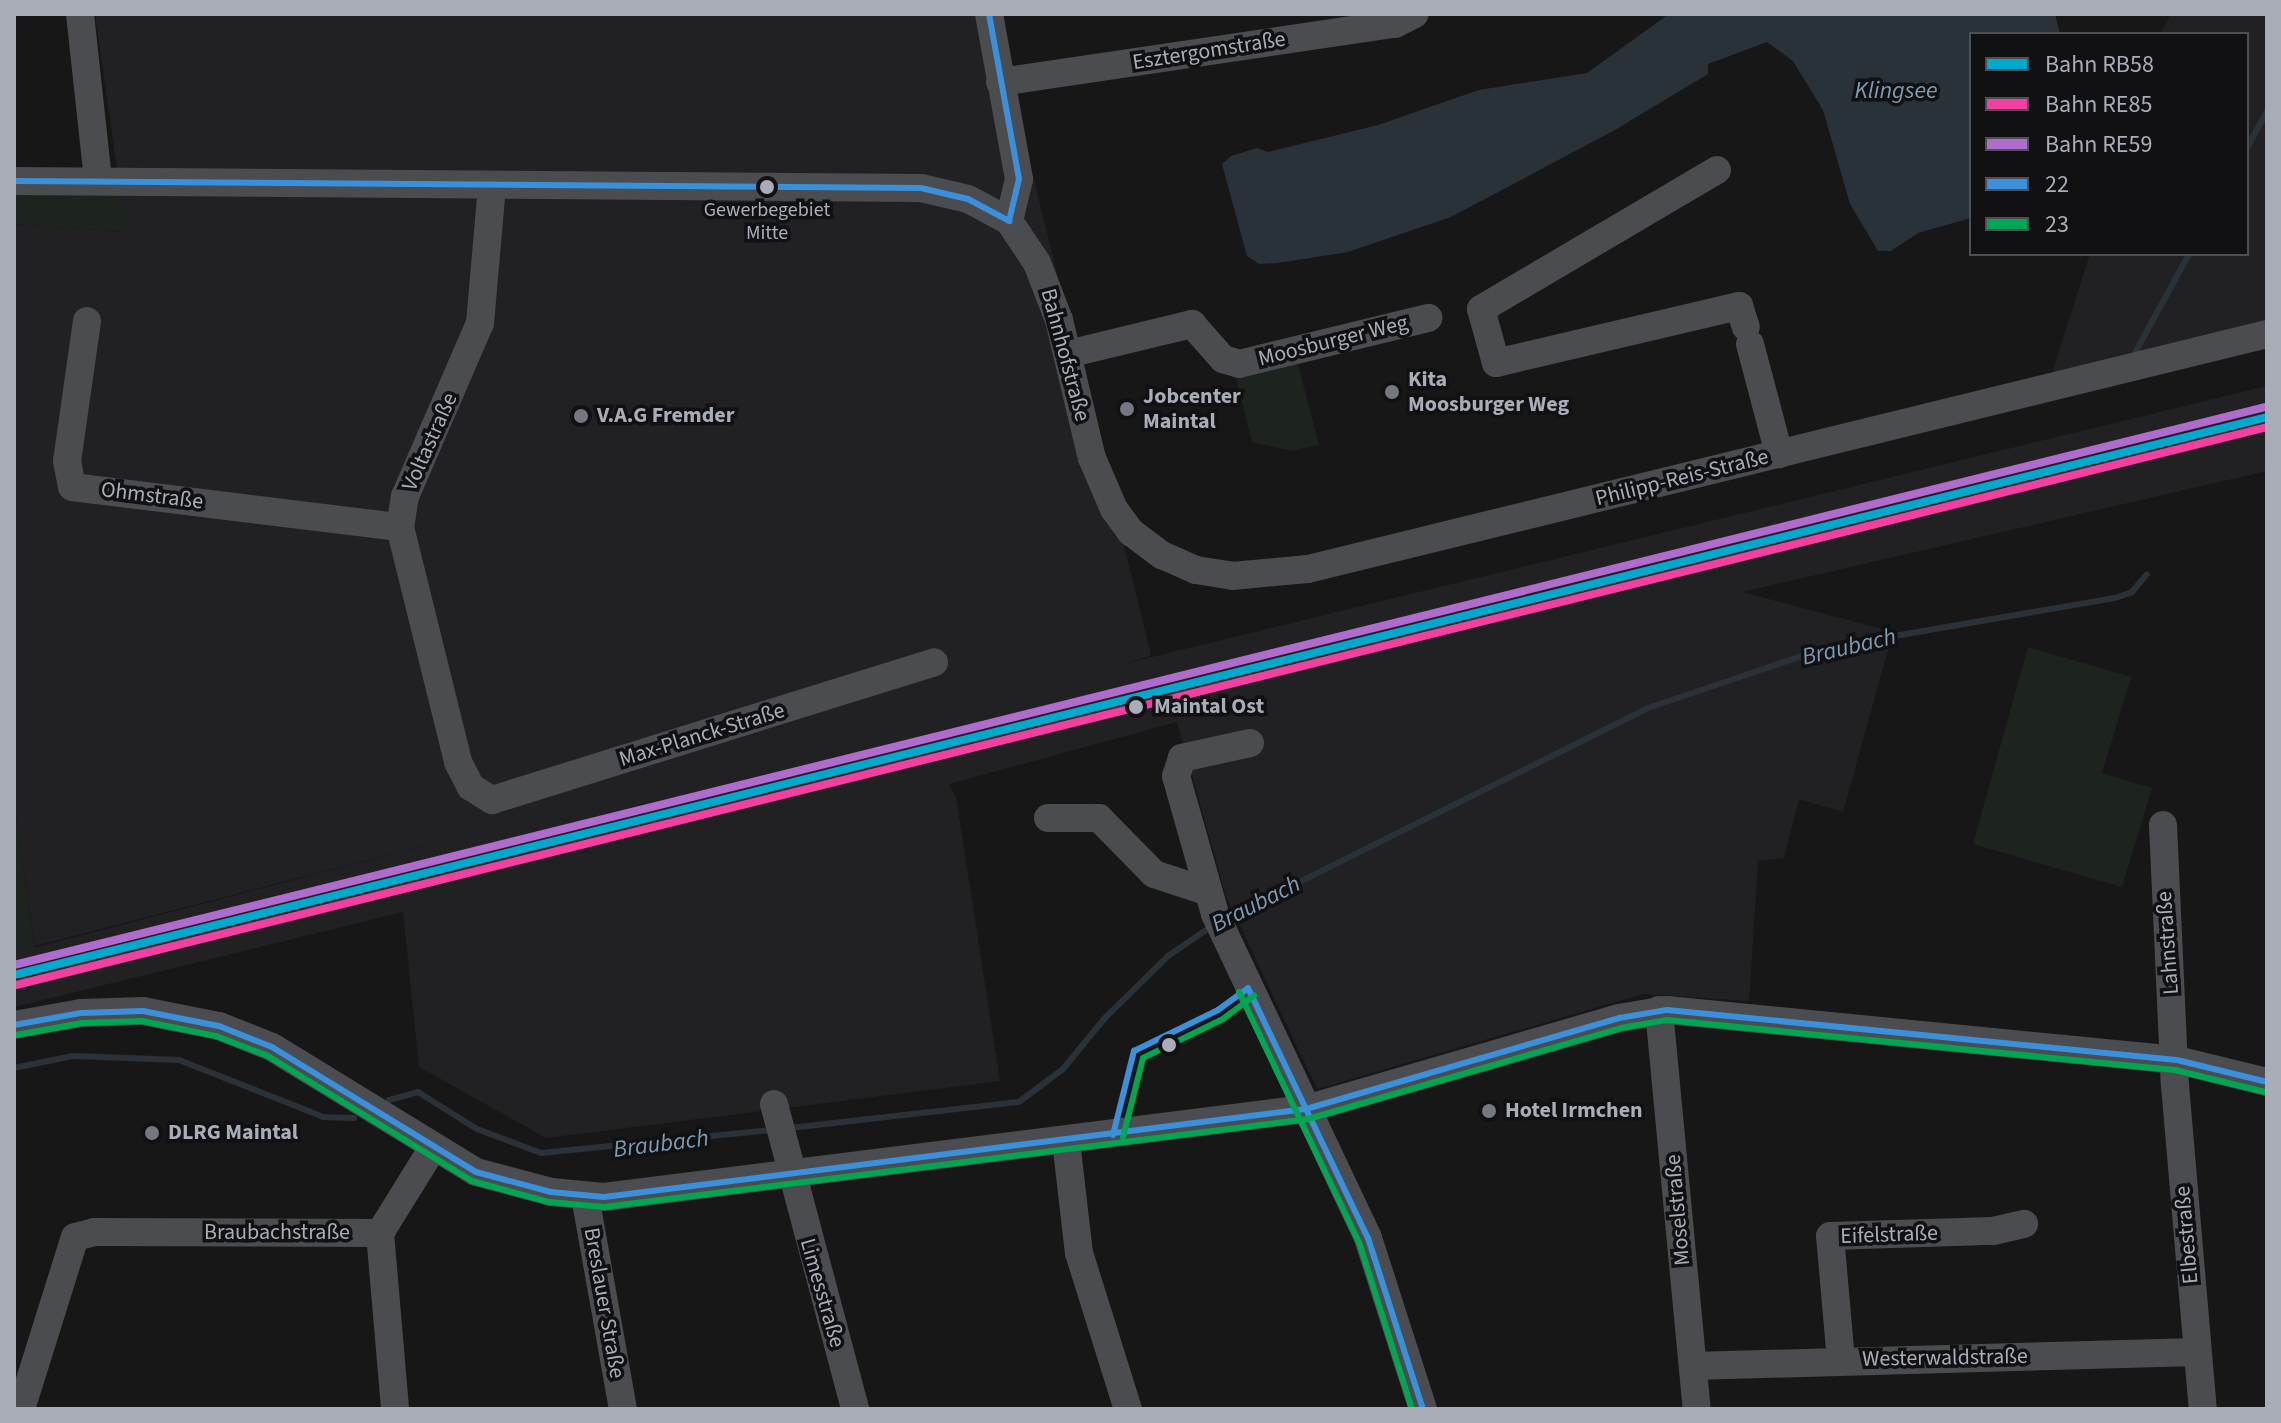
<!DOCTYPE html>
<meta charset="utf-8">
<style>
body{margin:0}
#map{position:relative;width:2281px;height:1423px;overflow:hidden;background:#171717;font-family:"Source Sans 3",sans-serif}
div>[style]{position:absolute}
.built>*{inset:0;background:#212123}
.green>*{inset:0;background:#1d241e}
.water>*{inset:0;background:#2a3239}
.stream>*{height:6px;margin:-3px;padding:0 3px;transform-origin:3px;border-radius:3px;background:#2a3239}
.minor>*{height:28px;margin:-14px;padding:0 14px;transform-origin:14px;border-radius:14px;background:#4b4c50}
.bus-1>*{height:6px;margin:-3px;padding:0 3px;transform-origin:3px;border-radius:3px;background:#3a90db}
.bus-2>*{height:6px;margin:-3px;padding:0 3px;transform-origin:3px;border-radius:3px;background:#00a651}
.rail-1>*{height:8px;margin:-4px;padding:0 4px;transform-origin:4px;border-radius:4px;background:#00a9ce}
.rail-2>*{height:8px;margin:-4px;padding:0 4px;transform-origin:4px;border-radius:4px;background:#f240a1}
.rail-3>*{height:8px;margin:-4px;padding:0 4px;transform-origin:4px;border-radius:4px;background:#b06ccc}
.dots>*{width:22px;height:22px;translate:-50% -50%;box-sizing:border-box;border:4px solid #111113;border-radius:50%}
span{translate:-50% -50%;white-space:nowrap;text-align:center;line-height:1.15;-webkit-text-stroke:7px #111113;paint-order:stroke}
.bus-label{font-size:20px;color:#a8adb8}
.street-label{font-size:22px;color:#a8adb8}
.poi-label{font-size:22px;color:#a8adb8;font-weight:700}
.left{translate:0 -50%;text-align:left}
.stop-label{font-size:22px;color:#a8adb8;font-weight:700}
.water-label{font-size:24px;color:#7f9bb3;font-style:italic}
.frame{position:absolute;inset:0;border:16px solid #a8adb8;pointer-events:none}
.legend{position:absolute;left:1969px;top:32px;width:280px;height:224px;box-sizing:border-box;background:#111113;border:2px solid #4d4f55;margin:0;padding:10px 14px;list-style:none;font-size:24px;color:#a8adb8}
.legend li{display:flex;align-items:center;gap:16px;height:40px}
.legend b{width:40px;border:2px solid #4d4f55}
</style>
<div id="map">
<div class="built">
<div style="clip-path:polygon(95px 14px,1002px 14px,1017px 111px,1151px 655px,1127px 663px,2267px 386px,2267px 471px,1742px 592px,1893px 632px,1843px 812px,1799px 799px,1784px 858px,1758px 861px,1749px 1001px,1643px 994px,1317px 1089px,1226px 896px,1177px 722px,949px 784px,956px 797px,1000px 1081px,546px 1138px,419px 1067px,403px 912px,14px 1007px,14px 953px,477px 832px,35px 946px,14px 804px,14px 224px,126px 232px)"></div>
<div style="clip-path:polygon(2171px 14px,2267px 14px,2267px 322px,2051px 376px,2090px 254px,2247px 254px,2247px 34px,2160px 34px)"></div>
</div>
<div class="green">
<div style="clip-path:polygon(123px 191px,127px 232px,14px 224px,14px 194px)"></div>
<div style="clip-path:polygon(1296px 357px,1319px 445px,1292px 451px,1252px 442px,1235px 373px)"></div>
<div style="clip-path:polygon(2028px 647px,2131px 677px,2102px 773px,2152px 788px,2122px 887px,1973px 844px)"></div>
<div style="clip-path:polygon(14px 804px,35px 948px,14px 953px)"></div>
</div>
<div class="water">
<div style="clip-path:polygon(1669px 14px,2055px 14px,2060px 34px,1971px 34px,1971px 218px,1918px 233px,1891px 251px,1878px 251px,1850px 204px,1823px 110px,1793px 61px,1767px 42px,1708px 64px,1708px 74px,1615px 130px,1451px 217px,1348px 252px,1278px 263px,1259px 264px,1247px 256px,1222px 164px,1231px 156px,1257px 148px,1268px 152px,1378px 125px,1479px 90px,1587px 73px)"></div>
</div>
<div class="stream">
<div style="left:2247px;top:148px;width:42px;rotate:-61.6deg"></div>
<div style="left:2135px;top:353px;width:113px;rotate:-61.4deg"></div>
<div style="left:1225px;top:919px;width:473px;rotate:-26.5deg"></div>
<div style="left:1648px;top:708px;width:187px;rotate:-18.7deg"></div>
<div style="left:1825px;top:648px;width:294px;rotate:-9.8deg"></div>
<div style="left:2115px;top:598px;width:18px;rotate:-19deg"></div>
<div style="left:2132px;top:592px;width:23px;rotate:-50deg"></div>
<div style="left:14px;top:1068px;width:60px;rotate:-11.5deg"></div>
<div style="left:73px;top:1056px;width:106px;rotate:2.2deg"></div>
<div style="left:179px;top:1060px;width:156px;rotate:21.5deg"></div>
<div style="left:324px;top:1117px;width:30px;rotate:2deg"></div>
<div style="left:389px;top:1100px;width:30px;rotate:-15deg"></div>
<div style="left:418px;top:1092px;width:70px;rotate:32.1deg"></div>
<div style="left:477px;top:1129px;width:68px;rotate:20.6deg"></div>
<div style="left:541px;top:1153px;width:231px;rotate:-5.7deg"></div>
<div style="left:790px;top:1128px;width:230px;rotate:-6.5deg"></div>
<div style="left:1019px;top:1102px;width:55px;rotate:-36.9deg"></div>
<div style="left:1063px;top:1069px;width:65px;rotate:-50.6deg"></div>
<div style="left:1104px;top:1019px;width:90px;rotate:-44.5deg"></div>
<div style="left:1168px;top:956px;width:53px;rotate:-34.3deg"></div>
</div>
<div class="minor">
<div style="left:80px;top:14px;width:167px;rotate:83.8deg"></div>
<div style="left:989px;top:14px;width:168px;rotate:79.7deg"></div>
<div style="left:1019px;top:179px;width:43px;rotate:103.4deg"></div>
<div style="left:1000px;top:82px;width:399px;rotate:-8.4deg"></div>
<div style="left:1395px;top:24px;width:22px;rotate:-27deg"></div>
<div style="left:1717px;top:170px;width:274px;rotate:149.5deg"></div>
<div style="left:1481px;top:309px;width:56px;rotate:74.5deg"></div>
<div style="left:1496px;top:363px;width:250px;rotate:-13.2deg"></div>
<div style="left:1739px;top:306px;width:22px;rotate:72deg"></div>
<div style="left:14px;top:181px;width:907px;rotate:0.44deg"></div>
<div style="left:921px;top:188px;width:48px;rotate:13.2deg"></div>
<div style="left:968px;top:199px;width:47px;rotate:28.2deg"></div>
<div style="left:1009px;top:221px;width:50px;rotate:56.3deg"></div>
<div style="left:1037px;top:263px;width:61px;rotate:68.9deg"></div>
<div style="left:1059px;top:320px;width:142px;rotate:76.6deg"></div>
<div style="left:1092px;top:458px;width:56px;rotate:66.7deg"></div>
<div style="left:1114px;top:509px;width:29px;rotate:54deg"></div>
<div style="left:1131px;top:532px;width:39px;rotate:37deg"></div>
<div style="left:1162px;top:555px;width:37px;rotate:24deg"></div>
<div style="left:1196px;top:570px;width:36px;rotate:9deg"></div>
<div style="left:1232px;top:576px;width:76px;rotate:-5.3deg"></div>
<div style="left:1308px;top:569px;width:987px;rotate:-13.77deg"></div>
<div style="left:492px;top:186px;width:138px;rotate:95deg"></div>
<div style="left:480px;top:323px;width:189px;rotate:113.4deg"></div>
<div style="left:405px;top:496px;width:31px;rotate:99deg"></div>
<div style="left:400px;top:527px;width:242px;rotate:76.1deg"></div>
<div style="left:458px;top:762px;width:28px;rotate:63deg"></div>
<div style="left:471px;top:787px;width:25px;rotate:32deg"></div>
<div style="left:492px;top:800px;width:463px;rotate:-17.3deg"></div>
<div style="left:87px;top:321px;width:141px;rotate:98.1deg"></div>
<div style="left:67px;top:461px;width:26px;rotate:79deg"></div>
<div style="left:72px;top:487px;width:330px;rotate:7deg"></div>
<div style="left:1750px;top:344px;width:114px;rotate:75.2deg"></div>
<div style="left:1068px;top:354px;width:128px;rotate:-13.6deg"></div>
<div style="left:1192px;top:324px;width:47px;rotate:48.5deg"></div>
<div style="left:1223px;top:359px;width:17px;rotate:17deg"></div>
<div style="left:1239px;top:364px;width:195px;rotate:-13.7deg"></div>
<div style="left:1250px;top:743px;width:70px;rotate:167.6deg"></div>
<div style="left:1182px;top:758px;width:19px;rotate:108deg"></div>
<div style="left:1176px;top:776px;width:143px;rotate:74.2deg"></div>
<div style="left:1215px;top:914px;width:358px;rotate:64.7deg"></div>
<div style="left:1368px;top:1238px;width:180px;rotate:72.2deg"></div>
<div style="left:1048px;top:818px;width:51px"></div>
<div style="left:1099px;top:818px;width:78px;rotate:45.5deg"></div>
<div style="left:1154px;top:874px;width:55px;rotate:18.1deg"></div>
<div style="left:2163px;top:825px;width:260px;rotate:87.4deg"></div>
<div style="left:2175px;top:1085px;width:325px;rotate:85.1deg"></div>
<div style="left:1659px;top:1010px;width:401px;rotate:84.6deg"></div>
<div style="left:14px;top:1025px;width:68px;rotate:-10.2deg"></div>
<div style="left:81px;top:1013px;width:62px;rotate:-1.8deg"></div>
<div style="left:143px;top:1011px;width:77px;rotate:11.2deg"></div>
<div style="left:219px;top:1026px;width:57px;rotate:21.6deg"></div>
<div style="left:272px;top:1047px;width:239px;rotate:31.5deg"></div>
<div style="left:476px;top:1172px;width:78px;rotate:14.9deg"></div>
<div style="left:551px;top:1192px;width:53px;rotate:5.4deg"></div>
<div style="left:604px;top:1197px;width:707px;rotate:-7.15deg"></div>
<div style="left:1306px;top:1109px;width:326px;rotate:-16.2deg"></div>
<div style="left:1619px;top:1018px;width:49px;rotate:-9.5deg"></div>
<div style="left:1667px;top:1010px;width:512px;rotate:5.6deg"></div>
<div style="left:2177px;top:1060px;width:93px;rotate:13.7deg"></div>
<div style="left:774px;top:1104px;width:316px;rotate:75.1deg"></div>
<div style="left:1066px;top:1141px;width:113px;rotate:83.4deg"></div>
<div style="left:1079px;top:1253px;width:164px;rotate:72.6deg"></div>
<div style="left:585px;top:1196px;width:216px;rotate:79.9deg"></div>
<div style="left:380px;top:1233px;width:177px;rotate:85.1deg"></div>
<div style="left:1841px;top:1361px;width:125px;rotate:-95deg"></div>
<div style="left:1830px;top:1236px;width:163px;rotate:-1.8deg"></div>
<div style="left:1993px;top:1231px;width:32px;rotate:-13deg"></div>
<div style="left:1693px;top:1366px;width:504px;rotate:-1.59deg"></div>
<div style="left:21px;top:1409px;width:180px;rotate:-72.6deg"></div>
<div style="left:75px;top:1237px;width:21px;rotate:-14deg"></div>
<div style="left:95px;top:1232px;width:285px;rotate:0.2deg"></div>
<div style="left:380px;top:1233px;width:99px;rotate:-58.2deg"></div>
</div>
<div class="bus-1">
<div style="left:989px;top:14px;width:168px;rotate:79.7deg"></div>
<div style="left:1019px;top:179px;width:43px;rotate:103.4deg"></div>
<div style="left:14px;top:181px;width:907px;rotate:0.44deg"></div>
<div style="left:921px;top:188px;width:48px;rotate:13.2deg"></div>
<div style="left:968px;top:199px;width:47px;rotate:28.2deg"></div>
<div style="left:1248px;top:988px;width:277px;rotate:64.4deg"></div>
<div style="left:1368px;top:1238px;width:180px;rotate:72.2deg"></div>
<div style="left:14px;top:1025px;width:68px;rotate:-10.2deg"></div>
<div style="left:81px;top:1013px;width:62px;rotate:-1.8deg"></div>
<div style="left:143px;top:1011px;width:77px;rotate:11.2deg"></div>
<div style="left:219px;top:1026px;width:57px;rotate:21.6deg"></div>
<div style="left:272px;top:1047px;width:239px;rotate:31.5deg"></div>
<div style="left:476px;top:1172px;width:78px;rotate:14.9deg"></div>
<div style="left:551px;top:1192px;width:53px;rotate:5.4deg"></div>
<div style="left:604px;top:1197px;width:707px;rotate:-7.15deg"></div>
<div style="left:1306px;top:1109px;width:326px;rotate:-16.2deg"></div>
<div style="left:1619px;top:1018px;width:49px;rotate:-9.5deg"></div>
<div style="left:1667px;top:1010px;width:512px;rotate:5.6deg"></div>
<div style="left:2177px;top:1060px;width:93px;rotate:13.7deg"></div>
<div style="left:1113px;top:1135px;width:87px;rotate:-76deg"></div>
<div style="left:1134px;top:1051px;width:93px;rotate:-26deg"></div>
<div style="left:1218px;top:1010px;width:37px;rotate:-36deg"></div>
</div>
<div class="bus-2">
<div style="left:1239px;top:992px;width:277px;rotate:64.4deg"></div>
<div style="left:1359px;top:1242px;width:175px;rotate:72.4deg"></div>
<div style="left:16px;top:1035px;width:67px;rotate:-10.3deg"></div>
<div style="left:82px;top:1023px;width:60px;rotate:-1.9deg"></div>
<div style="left:142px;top:1021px;width:76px;rotate:11.5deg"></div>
<div style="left:216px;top:1036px;width:56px;rotate:21deg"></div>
<div style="left:268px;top:1056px;width:239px;rotate:31.5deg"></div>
<div style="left:472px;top:1181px;width:80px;rotate:15.3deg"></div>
<div style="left:549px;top:1202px;width:55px;rotate:5.2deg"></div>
<div style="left:604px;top:1207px;width:709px;rotate:-7.13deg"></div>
<div style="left:1308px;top:1119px;width:326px;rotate:-16.2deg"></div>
<div style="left:1621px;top:1028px;width:47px;rotate:-9.9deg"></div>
<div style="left:1667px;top:1020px;width:510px;rotate:5.62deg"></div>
<div style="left:2175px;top:1070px;width:93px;rotate:13.7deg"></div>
<div style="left:1123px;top:1137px;width:81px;rotate:-75.8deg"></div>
<div style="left:1143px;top:1058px;width:89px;rotate:-26deg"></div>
<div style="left:1223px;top:1019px;width:39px;rotate:-37deg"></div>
</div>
<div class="rail-1">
<div style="left:14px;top:975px;width:2321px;rotate:-13.91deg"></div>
</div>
<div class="rail-2">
<div style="left:16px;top:985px;width:2319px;rotate:-13.92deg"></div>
</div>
<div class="rail-3">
<div style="left:14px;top:965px;width:2319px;rotate:-13.92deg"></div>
</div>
<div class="dots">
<div style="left:767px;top:187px;background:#a8adb8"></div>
<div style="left:1392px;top:392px;background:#757880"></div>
<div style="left:1127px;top:409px;background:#757880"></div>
<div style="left:581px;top:416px;background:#757880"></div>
<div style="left:1136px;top:707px;background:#a8adb8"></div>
<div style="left:1169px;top:1045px;background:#a8adb8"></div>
<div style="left:1489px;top:1111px;background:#757880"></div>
<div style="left:152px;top:1133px;background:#757880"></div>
</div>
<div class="bus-label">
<span style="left:767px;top:222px">Gewerbegebiet<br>Mitte</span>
</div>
<div class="street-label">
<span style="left:1209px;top:51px;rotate:-9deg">Esztergomstraße</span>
<span style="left:1333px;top:341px;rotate:-14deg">Moosburger Weg</span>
<span style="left:1065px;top:355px;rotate:75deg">Bahnhofstraße</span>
<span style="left:430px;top:442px;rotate:-66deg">Voltastraße</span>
<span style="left:1682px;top:478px;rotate:-14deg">Philipp-Reis-Straße</span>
<span style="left:152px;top:496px;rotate:7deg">Ohmstraße</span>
<span style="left:702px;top:735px;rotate:-17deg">Max-Planck-Straße</span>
<span style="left:2168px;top:943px;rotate:-94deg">Lahnstraße</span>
<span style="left:1678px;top:1210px;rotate:-95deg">Moselstraße</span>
<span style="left:277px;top:1233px">Braubachstraße</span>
<span style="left:1889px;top:1235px;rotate:-2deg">Eifelstraße</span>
<span style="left:2187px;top:1235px;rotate:-95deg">Elbestraße</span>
<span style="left:822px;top:1293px;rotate:74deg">Limesstraße</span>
<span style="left:604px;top:1303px;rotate:80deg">Breslauer Straße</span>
<span style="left:1945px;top:1358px;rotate:-1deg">Westerwaldstraße</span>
</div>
<div class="poi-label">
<span class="left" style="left:1408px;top:392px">Kita<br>Moosburger Weg</span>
<span class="left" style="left:1143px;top:409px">Jobcenter<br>Maintal</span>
<span class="left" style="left:597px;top:416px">V.A.G Fremder</span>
<span class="left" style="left:1505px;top:1111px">Hotel Irmchen</span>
<span class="left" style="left:168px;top:1133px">DLRG Maintal</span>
</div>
<div class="stop-label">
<span class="left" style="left:1154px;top:707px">Maintal Ost</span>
</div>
<div class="water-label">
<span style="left:1896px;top:91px">Klingsee</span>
<span style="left:1849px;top:647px;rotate:-13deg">Braubach</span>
<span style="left:1256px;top:904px;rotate:-27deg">Braubach</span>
<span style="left:661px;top:1144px;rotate:-7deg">Braubach</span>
</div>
<div class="frame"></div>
<ul class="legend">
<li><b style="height:10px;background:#00a9ce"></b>Bahn RB58</li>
<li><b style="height:10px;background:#f240a1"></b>Bahn RE85</li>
<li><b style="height:10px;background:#b06ccc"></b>Bahn RE59</li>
<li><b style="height:10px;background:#3a90db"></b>22</li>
<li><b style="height:10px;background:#00a651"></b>23</li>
</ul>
</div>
